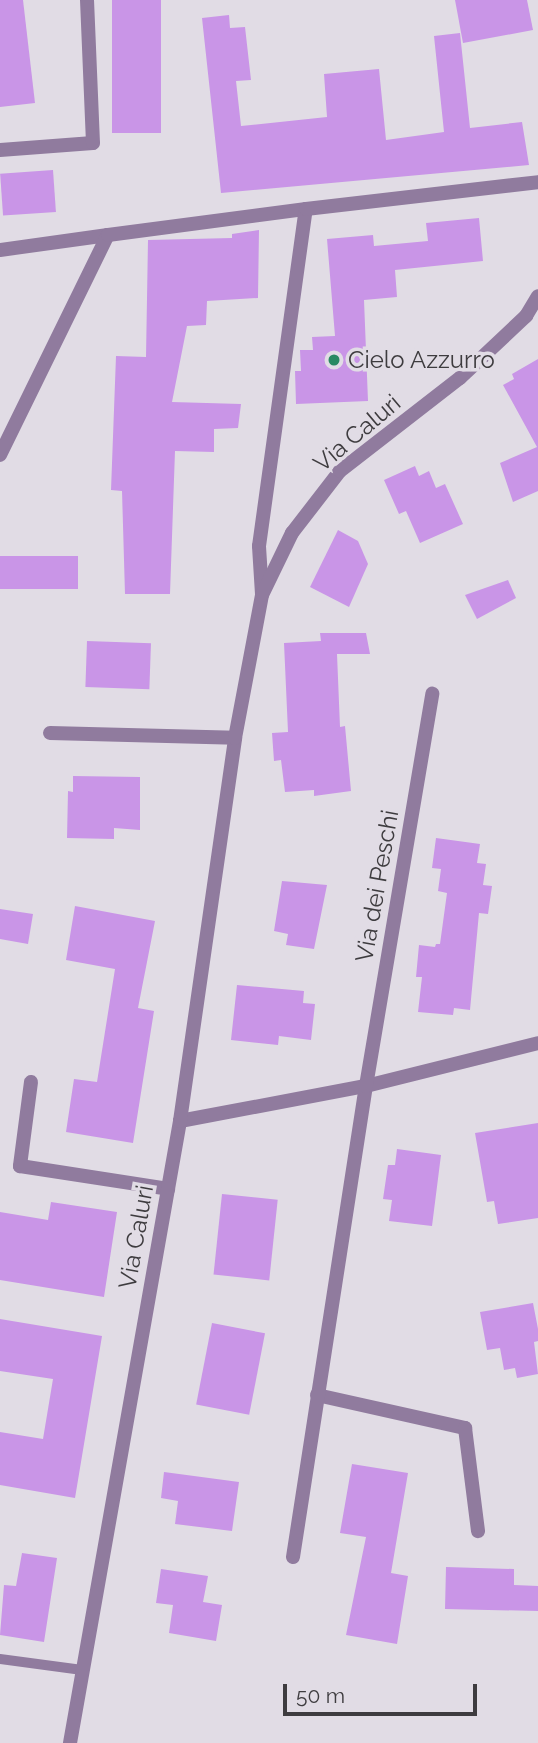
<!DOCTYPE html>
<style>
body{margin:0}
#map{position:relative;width:538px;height:1743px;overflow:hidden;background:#e1dce5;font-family:Raleway,sans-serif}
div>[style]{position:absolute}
.building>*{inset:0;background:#c995e7;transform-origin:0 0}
.service>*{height:10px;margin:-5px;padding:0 5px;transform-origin:5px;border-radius:5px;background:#907b9e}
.minor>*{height:14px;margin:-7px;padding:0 7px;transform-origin:7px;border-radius:7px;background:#907b9e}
.dots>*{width:19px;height:19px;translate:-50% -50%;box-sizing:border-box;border:4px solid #e1dce5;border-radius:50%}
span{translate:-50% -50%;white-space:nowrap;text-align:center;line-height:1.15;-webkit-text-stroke:7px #e1dce5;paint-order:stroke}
.poi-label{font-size:24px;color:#3e3c3f}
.left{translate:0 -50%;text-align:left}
.street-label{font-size:24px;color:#3e3c3f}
.scale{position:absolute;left:283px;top:1684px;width:194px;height:32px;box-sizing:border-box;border:4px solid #3e3c3f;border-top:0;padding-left:9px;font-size:21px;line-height:24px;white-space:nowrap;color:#3e3c3f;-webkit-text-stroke:5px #e1dce5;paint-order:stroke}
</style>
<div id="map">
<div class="building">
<div style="clip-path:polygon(0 0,23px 0,35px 103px,0 107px)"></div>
<div style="left:112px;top:0;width:49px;height:133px"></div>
<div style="clip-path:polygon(455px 0,527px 0,533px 30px,463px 43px)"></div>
<div style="clip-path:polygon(229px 15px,230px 28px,245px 27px,251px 80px,236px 81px,241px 126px,327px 117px,324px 74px,379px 69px,386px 140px,444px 132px,434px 36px,460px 33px,470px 128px,522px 122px,529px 165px,221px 193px,202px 18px)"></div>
<div style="left:53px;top:170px;width:42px;height:53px;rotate:86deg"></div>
<div style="clip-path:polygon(479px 218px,483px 261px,395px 270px,397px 297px,364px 300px,368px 401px,296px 404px,295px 371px,301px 371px,300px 350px,313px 350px,312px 337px,335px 336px,327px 239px,373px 235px,374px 246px,428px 241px,426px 223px)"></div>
<div style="clip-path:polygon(259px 230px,258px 298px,207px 301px,206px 325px,187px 326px,172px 402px,241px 404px,238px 428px,214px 429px,214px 452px,175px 451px,170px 594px,125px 594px,122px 491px,111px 490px,116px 356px,146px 357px,148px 240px,232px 238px,232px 234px)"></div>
<div style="clip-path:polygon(538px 359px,538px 491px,513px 502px,500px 463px,537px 447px,503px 385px,514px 379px,512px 374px)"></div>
<div style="clip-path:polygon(415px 466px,419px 476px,429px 471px,436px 488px,445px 484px,463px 524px,420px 543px,406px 511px,399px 514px,384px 480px)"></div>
<div style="clip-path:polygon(338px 530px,358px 541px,368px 564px,349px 607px,310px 587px)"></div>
<div style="left:0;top:556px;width:78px;height:33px"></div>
<div style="clip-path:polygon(508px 580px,516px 598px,477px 619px,465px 595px)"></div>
<div style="clip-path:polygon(320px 633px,366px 633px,370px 654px,337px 654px,340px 727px,345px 726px,351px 791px,314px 796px,314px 790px,285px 792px,281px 760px,274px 761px,272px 733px,288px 732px,284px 643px,321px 641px)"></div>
<div style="left:87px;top:641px;width:64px;height:46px;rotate:2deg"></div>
<div style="clip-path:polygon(73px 776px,140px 777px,140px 830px,114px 828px,114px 839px,67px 838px,68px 791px,73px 792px)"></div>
<div style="clip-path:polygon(436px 838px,480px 844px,477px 863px,486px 864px,483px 885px,492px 886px,488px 914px,479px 913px,470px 1010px,454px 1008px,453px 1015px,418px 1012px,422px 977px,416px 977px,419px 945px,435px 947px,436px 944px,440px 944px,447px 893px,438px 891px,441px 869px,432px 868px)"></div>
<div style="clip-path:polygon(282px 881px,327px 885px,314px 949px,286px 945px,288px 934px,274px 931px)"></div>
<div style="clip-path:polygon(75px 906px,155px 921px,138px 1008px,154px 1011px,133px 1143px,66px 1132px,74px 1079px,97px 1082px,115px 969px,66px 960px)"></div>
<div style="clip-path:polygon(0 909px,33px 914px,28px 944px,0 939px)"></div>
<div style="clip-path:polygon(237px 985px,304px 991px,303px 1003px,315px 1004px,311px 1040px,279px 1036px,278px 1045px,231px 1040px)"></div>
<div style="clip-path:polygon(538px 1123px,538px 1218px,498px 1224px,494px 1201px,487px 1202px,475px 1133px)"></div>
<div style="clip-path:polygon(397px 1149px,441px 1155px,432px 1226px,389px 1221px,392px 1200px,383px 1199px,388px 1165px,395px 1165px)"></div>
<div style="left:222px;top:1194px;width:56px;height:81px;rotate:6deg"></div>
<div style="clip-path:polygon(51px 1202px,117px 1212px,104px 1297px,0 1280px,0 1212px,48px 1220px)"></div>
<div style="clip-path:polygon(533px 1303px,538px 1329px,538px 1341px,534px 1342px,538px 1374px,517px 1378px,515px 1368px,504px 1370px,500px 1348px,487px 1350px,480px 1312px)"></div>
<div style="clip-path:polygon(0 1319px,102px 1336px,75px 1498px,0 1485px,0 1432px,43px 1439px,53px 1379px,0 1371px)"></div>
<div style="left:212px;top:1323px;width:54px;height:83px;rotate:11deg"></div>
<div style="clip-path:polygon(352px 1464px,408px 1473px,391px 1573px,408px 1576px,397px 1644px,346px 1635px,366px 1537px,340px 1533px)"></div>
<div style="clip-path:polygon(164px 1472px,239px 1482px,232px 1531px,175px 1524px,178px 1501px,161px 1498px)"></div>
<div style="clip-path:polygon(22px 1553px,57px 1558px,44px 1642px,0 1635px,4px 1585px,16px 1586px)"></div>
<div style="clip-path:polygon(446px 1567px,514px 1569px,514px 1585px,538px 1586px,538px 1611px,445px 1609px)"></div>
<div style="clip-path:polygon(161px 1569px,208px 1576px,203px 1602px,222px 1605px,216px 1641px,169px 1633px,173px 1605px,156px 1603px)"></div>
</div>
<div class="service">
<div style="left:0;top:1659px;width:83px;rotate:7.6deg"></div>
</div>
<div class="minor">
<div style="left:0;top:150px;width:93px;rotate:-4.3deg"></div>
<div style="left:93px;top:143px;width:143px;rotate:-92.4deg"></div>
<div style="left:0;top:250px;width:109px;rotate:-7.9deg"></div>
<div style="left:0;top:455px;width:245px;rotate:-63.9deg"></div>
<div style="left:108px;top:235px;width:200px;rotate:-7.5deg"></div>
<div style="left:262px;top:594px;width:48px;rotate:-93.6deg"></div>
<div style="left:259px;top:546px;width:340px;rotate:-82.1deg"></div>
<div style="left:306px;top:209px;width:234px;rotate:-6.6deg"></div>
<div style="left:50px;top:733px;width:185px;rotate:1.5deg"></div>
<div style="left:31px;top:1082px;width:85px;rotate:97.5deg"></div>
<div style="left:20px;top:1166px;width:150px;rotate:8.8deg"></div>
<div style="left:180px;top:1121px;width:189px;rotate:-10.7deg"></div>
<div style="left:366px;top:1086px;width:177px;rotate:-14deg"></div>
<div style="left:317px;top:1395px;width:152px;rotate:12.6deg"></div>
<div style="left:465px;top:1428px;width:104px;rotate:82.8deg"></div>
<div style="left:293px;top:1557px;width:477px;rotate:-81.2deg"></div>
<div style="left:366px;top:1086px;width:398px;rotate:-80.4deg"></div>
<div style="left:70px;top:1743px;width:632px;rotate:-79.97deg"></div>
<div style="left:180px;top:1121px;width:387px;rotate:-81.8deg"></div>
<div style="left:235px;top:738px;width:146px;rotate:-79.3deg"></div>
<div style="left:262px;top:595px;width:69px;rotate:-64.2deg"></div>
<div style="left:292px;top:533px;width:78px;rotate:-52.3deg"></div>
<div style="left:340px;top:471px;width:152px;rotate:-37.8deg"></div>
<div style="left:460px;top:378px;width:91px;rotate:-43.2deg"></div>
<div style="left:526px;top:316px;width:23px;rotate:-59deg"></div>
</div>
<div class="dots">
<div style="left:334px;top:360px;background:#288962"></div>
</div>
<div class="poi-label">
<span class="left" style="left:348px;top:360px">Cielo Azzurro</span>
</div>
<div class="street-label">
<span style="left:357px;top:433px;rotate:-40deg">Via Caluri</span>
<span style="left:377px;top:886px;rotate:-80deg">Via dei Peschi</span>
<span style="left:136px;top:1237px;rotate:-80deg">Via Caluri</span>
</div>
<div class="scale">50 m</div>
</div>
